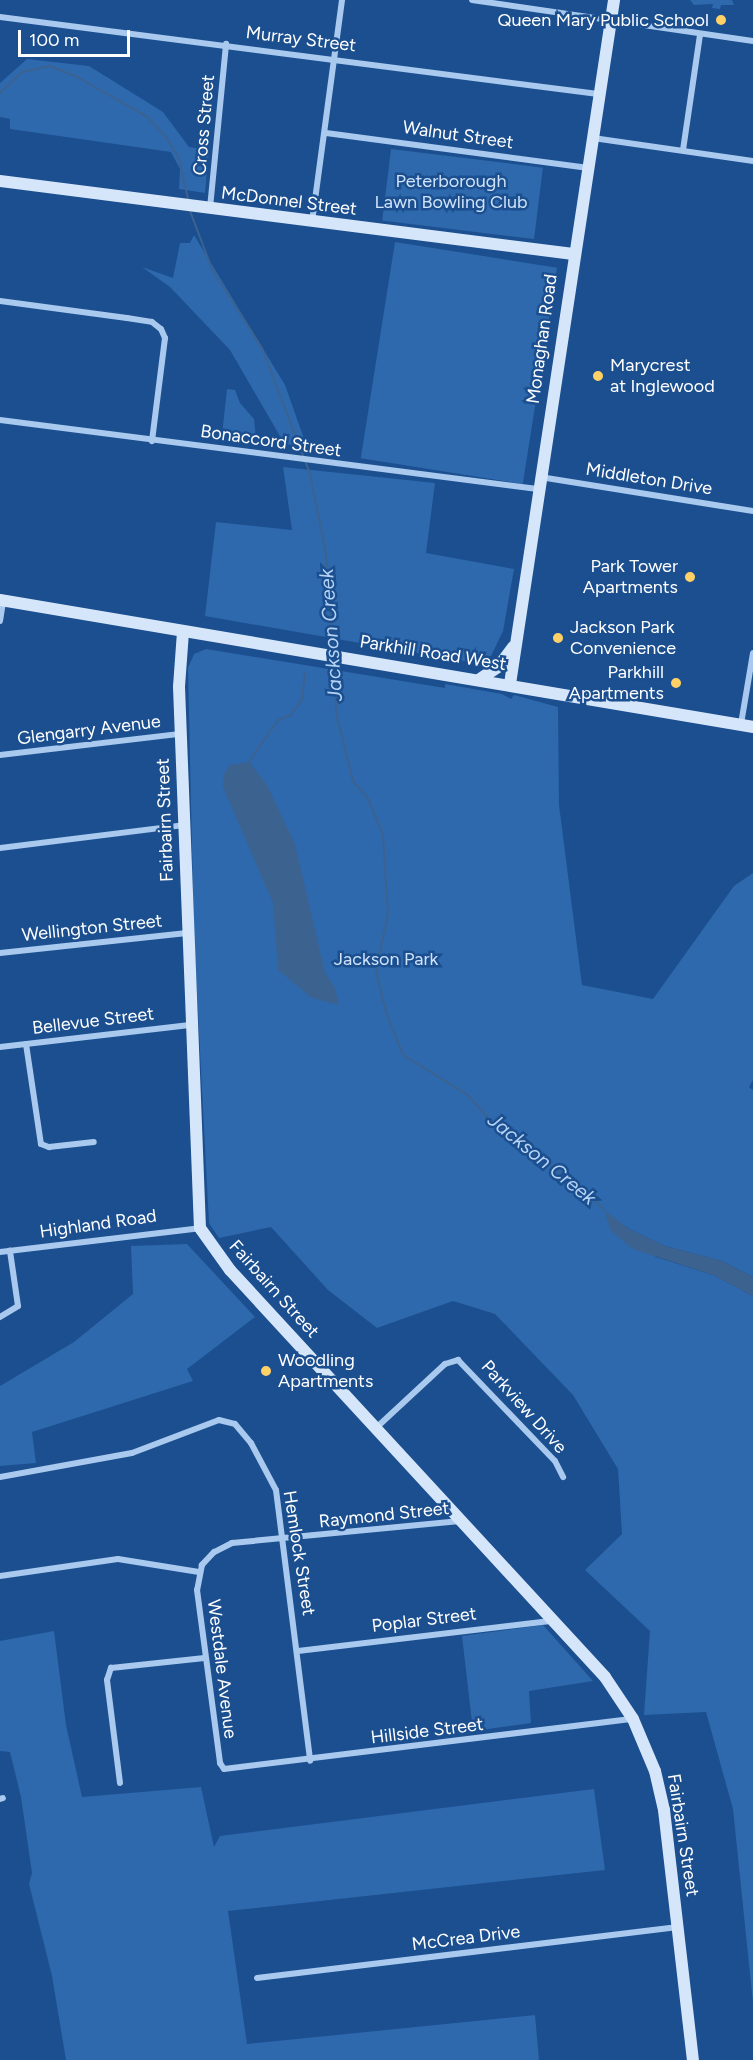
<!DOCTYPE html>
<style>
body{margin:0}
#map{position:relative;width:753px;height:2060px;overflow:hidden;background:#1b4f8f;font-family:Figtree,sans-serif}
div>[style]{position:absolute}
.green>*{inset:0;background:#2e69ad;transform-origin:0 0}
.water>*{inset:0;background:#3c6290}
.stream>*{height:2px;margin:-1px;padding:0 1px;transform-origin:1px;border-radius:1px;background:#3c6290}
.street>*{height:6px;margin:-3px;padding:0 3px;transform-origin:3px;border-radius:3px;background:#a9c9ee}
.secondary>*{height:12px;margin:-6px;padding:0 6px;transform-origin:6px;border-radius:6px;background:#d6e6fa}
.dots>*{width:16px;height:16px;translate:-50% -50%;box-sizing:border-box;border:3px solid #1b4f8f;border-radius:50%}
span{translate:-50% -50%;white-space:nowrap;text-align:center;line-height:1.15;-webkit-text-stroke:5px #1b4f8f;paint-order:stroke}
.poi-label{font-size:18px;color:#fff}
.right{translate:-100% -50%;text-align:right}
.left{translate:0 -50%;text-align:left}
.street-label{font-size:18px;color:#fff}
.park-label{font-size:18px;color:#cfe3fa}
.water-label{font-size:20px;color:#b5d3f5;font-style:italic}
.scale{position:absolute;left:18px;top:30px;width:112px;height:27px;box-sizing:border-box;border:3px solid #fff;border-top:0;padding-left:8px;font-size:18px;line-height:21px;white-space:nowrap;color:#fff;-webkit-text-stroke:4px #1b4f8f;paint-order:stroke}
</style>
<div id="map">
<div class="green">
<div style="clip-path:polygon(690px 0,732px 0,734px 5px,721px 5px,720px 9px,712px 8px,713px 4px,694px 5px)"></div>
<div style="clip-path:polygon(27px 59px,89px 66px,163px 112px,189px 147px,209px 150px,205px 193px,179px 189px,180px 169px,171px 152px,10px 129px,10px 119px,0 117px,0 83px)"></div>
<div style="left:391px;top:149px;width:153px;height:72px;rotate:7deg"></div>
<div style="clip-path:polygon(194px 235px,285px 385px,308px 450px,284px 443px,230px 350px,170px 287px,142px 267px,173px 278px,180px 243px,190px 243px)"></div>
<div style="left:395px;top:242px;width:164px;height:219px;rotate:9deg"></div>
<div style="clip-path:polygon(227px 389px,235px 390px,240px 403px,254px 419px,256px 439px,222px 435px)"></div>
<div style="clip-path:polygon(283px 467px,435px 483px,426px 553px,514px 569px,503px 631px,491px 656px,463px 661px,205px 616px,216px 522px,292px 530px)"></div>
<div style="clip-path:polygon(206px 649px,445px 688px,445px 684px,502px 694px,511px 699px,514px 695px,558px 707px,559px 805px,582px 985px,653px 999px,734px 886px,753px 873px,753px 1080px,749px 1087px,753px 1090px,753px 1277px,722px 1261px,665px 1246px,629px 1229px,604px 1211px,656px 1257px,713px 1275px,753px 1296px,753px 2003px,733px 1809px,706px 1712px,644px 1715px,650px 1631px,585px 1570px,622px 1534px,618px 1469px,573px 1395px,495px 1314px,453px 1301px,377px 1328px,328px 1290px,271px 1227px,219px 1238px,209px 1223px,194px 936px,188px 668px,194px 654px)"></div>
<div style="clip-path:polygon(187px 1244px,255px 1317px,187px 1369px,193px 1381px,32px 1432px,36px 1463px,0 1466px,0 1386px,74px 1342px,133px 1294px,131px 1246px)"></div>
<div style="clip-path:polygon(543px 1625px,593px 1681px,529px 1691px,531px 1723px,473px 1731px,462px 1636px)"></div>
<div style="clip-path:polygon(54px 1631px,66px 1725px,82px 1797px,201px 1787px,214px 1847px,220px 1836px,594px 1789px,605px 1870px,228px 1911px,247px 2044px,535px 2015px,539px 2060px,66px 2060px,52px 1976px,29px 1884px,32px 1873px,21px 1797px,10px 1752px,0 1751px,0 1641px)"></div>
</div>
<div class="water">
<div style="clip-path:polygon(249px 762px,267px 785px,295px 844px,325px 973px,335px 988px,339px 1005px,312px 998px,278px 970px,273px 903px,223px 787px,224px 774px,230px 765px)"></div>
<div style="clip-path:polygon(604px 1210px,629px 1229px,665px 1246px,722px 1261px,753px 1277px,753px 1296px,713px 1275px,633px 1249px,611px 1231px)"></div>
</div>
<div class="stream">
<div style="left:0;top:93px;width:30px;rotate:-44deg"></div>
<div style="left:22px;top:72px;width:29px;rotate:-12deg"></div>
<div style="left:50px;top:66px;width:31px;rotate:22deg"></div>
<div style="left:79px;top:78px;width:77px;rotate:29.6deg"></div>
<div style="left:146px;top:116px;width:30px;rotate:46deg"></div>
<div style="left:167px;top:138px;width:24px;rotate:60deg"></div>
<div style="left:179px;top:159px;width:41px;rotate:77.3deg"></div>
<div style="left:190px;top:211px;width:62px;rotate:69.2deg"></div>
<div style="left:212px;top:269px;width:93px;rotate:57.7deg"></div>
<div style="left:262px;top:348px;width:135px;rotate:69.1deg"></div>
<div style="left:310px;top:474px;width:81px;rotate:78.6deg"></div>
<div style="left:326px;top:553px;width:100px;rotate:85.4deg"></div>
<div style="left:335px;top:661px;width:51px;rotate:88.9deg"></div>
<div style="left:336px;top:712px;width:71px;rotate:76.2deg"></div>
<div style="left:353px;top:781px;width:23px;rotate:50deg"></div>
<div style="left:368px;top:799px;width:38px;rotate:67deg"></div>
<div style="left:383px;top:834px;width:79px;rotate:86.4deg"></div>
<div style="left:388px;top:913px;width:59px;rotate:101.7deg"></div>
<div style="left:376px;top:971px;width:42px;rotate:76.3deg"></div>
<div style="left:386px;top:1012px;width:46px;rotate:68.4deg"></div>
<div style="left:403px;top:1055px;width:76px;rotate:31.6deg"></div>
<div style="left:468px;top:1095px;width:47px;rotate:48.5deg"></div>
<div style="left:499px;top:1130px;width:86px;rotate:34.6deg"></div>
<div style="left:570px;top:1179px;width:45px;rotate:41.4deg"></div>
<div style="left:249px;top:762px;width:51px;rotate:-55.4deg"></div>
<div style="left:278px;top:720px;width:14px;rotate:-21deg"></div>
<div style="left:291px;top:715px;width:19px;rotate:-54deg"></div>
<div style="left:302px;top:700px;width:27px;rotate:-84deg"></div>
</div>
<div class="street">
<div style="left:472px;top:0;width:284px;rotate:8.3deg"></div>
<div style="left:0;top:17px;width:603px;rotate:7.34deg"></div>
<div style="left:326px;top:133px;width:263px;rotate:7.6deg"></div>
<div style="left:593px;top:138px;width:162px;rotate:8.2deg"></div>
<div style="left:683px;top:150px;width:116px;rotate:-81.6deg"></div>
<div style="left:210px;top:208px;width:165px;rotate:-84.4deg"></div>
<div style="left:312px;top:222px;width:224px;rotate:-82.3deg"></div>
<div style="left:0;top:301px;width:128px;rotate:7.6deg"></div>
<div style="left:127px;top:318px;width:25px;rotate:9deg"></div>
<div style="left:152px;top:322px;width:11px;rotate:38deg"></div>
<div style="left:161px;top:329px;width:10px;rotate:66deg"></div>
<div style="left:165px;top:338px;width:104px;rotate:97.2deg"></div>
<div style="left:0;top:420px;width:542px;rotate:7.31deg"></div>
<div style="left:540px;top:477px;width:216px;rotate:9.1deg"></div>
<div style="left:0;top:621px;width:20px;rotate:-81deg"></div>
<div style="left:741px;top:724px;width:72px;rotate:-80.4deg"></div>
<div style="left:0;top:755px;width:181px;rotate:-6.7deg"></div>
<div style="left:0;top:848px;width:185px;rotate:-7.1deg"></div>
<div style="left:0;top:953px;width:188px;rotate:-6.1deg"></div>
<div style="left:26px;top:1044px;width:101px;rotate:81.5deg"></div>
<div style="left:41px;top:1144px;width:9px;rotate:21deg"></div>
<div style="left:49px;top:1147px;width:45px;rotate:-6.3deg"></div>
<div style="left:0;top:1047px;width:191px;rotate:-6.6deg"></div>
<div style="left:0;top:1252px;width:201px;rotate:-6.8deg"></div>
<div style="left:0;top:1317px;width:21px;rotate:-31deg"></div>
<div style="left:18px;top:1306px;width:56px;rotate:-98.3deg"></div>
<div style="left:377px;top:1427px;width:93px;rotate:-42.8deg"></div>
<div style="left:445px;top:1364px;width:14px;rotate:-17deg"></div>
<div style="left:458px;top:1360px;width:140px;rotate:46.2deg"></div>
<div style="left:555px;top:1461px;width:18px;rotate:63deg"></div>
<div style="left:0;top:1477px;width:134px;rotate:-10.3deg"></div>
<div style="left:132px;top:1453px;width:93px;rotate:-20.8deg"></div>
<div style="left:219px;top:1420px;width:16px;rotate:14deg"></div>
<div style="left:235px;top:1424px;width:25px;rotate:50deg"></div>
<div style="left:251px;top:1443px;width:53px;rotate:62deg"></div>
<div style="left:276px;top:1490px;width:273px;rotate:82.8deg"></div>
<div style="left:460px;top:1521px;width:229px;rotate:174.5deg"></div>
<div style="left:232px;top:1543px;width:20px;rotate:153deg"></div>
<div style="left:214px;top:1552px;width:18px;rotate:133deg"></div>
<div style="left:202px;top:1565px;width:25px;rotate:101deg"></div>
<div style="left:197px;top:1590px;width:175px;rotate:82.4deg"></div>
<div style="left:220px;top:1763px;width:7px;rotate:56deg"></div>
<div style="left:224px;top:1769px;width:412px;rotate:-7deg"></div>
<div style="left:0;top:1576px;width:119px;rotate:-8.2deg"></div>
<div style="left:118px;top:1559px;width:82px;rotate:9.1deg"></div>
<div style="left:298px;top:1651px;width:254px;rotate:-6.8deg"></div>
<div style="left:120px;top:1783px;width:104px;rotate:-97.2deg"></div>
<div style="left:107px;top:1680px;width:13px;rotate:-72deg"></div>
<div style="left:111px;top:1668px;width:94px;rotate:-6.1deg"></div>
<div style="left:0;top:1799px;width:3px;rotate:-18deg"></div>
<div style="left:257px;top:1978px;width:424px;rotate:-6.9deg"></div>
</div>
<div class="secondary">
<div style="left:0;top:181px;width:578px;rotate:7.26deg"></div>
<div style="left:0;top:600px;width:764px;rotate:9.57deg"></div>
<div style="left:183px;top:632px;width:55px;rotate:94.2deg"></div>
<div style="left:179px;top:687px;width:541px;rotate:87.78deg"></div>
<div style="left:200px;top:1228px;width:52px;rotate:54.5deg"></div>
<div style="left:230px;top:1270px;width:553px;rotate:47.34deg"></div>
<div style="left:605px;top:1677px;width:50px;rotate:56.3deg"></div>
<div style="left:633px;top:1719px;width:56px;rotate:67.1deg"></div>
<div style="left:655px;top:1771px;width:40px;rotate:77deg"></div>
<div style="left:664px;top:1810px;width:252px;rotate:83.4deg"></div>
<div style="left:480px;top:679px;width:22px;rotate:-34deg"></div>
<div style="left:498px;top:667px;width:25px;rotate:-53deg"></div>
<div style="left:510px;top:684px;width:692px;rotate:-81.35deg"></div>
</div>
<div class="dots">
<div style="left:721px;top:20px;background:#ffd166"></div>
<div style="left:598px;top:376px;background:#ffd166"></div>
<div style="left:690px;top:577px;background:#ffd166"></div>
<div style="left:558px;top:638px;background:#ffd166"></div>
<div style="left:676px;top:683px;background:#ffd166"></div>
<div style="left:266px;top:1371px;background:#ffd166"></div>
</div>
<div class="poi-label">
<span class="right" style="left:709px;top:20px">Queen Mary Public School</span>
<span class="left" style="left:610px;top:376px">Marycrest<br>at Inglewood</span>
<span class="right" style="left:678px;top:577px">Park Tower<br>Apartments</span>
<span class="left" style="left:570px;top:638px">Jackson Park<br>Convenience</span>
<span class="right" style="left:664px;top:683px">Parkhill<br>Apartments</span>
<span class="left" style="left:278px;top:1371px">Woodling<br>Apartments</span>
</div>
<div class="street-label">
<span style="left:301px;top:39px;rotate:7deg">Murray Street</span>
<span style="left:204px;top:125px;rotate:-85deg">Cross Street</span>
<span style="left:458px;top:135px;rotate:8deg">Walnut Street</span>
<span style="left:289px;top:201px;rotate:7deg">McDonnel Street</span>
<span style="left:542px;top:339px;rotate:-82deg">Monaghan Road</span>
<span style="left:271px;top:441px;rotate:8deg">Bonaccord Street</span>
<span style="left:649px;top:479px;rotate:9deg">Middleton Drive</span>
<span style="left:433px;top:653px;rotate:9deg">Parkhill Road West</span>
<span style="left:89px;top:730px;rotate:-7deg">Glengarry Avenue</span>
<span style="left:165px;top:820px;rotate:-92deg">Fairbairn Street</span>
<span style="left:92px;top:928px;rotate:-6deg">Wellington Street</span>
<span style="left:93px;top:1021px;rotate:-7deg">Bellevue Street</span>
<span style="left:98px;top:1224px;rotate:-8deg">Highland Road</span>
<span style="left:274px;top:1289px;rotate:48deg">Fairbairn Street</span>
<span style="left:524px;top:1407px;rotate:48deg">Parkview Drive</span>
<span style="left:384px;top:1515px;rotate:-6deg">Raymond Street</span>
<span style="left:299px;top:1553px;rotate:81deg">Hemlock Street</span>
<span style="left:424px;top:1620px;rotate:-7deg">Poplar Street</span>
<span style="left:222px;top:1669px;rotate:83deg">Westdale Avenue</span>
<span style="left:427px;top:1731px;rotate:-7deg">Hillside Street</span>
<span style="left:683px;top:1835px;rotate:81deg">Fairbairn Street</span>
<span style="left:466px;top:1938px;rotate:-7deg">McCrea Drive</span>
</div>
<div class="park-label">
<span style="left:451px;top:192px">Peterborough<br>Lawn Bowling Club</span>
<span style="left:386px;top:959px">Jackson Park</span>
</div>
<div class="water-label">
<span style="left:331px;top:635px;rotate:-94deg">Jackson Creek</span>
<span style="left:542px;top:1159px;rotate:39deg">Jackson Creek</span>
</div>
<div class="scale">100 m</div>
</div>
